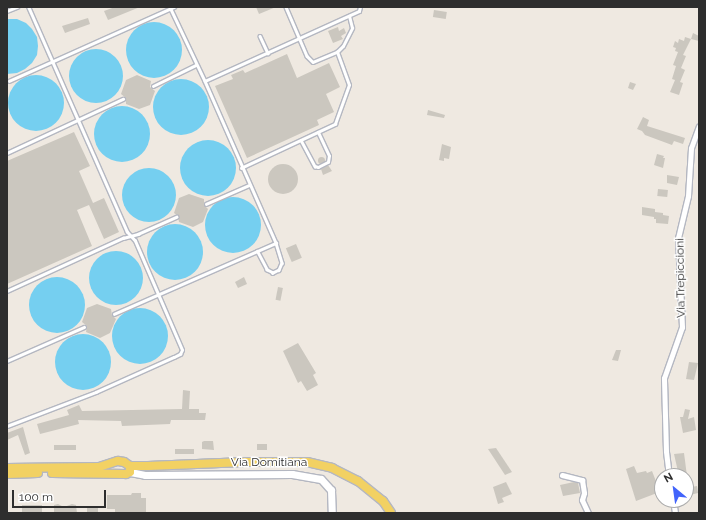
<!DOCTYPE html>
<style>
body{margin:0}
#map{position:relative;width:706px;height:520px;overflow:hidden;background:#efe9e1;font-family:Raleway,sans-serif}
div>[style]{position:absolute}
.water>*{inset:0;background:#75cff0}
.round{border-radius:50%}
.building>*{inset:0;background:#cbc7bf;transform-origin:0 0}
.roads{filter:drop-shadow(1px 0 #b4b7c1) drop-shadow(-1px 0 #b4b7c1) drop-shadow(0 1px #b4b7c1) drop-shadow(0 -1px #b4b7c1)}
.lane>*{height:2.5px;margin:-1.25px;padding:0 1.25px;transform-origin:1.25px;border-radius:1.25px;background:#fff}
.street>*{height:5px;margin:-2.5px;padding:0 2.5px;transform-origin:2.5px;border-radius:2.5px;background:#fff}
.secondary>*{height:7px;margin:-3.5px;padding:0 3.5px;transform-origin:3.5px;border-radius:3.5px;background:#fff}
.primary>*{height:8px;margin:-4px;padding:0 4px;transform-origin:4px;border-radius:4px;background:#f2d163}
span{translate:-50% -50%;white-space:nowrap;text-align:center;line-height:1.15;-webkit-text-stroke:3px #fff;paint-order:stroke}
.street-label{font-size:12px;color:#2e2e2e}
.frame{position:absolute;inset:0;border:8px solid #2e2e2e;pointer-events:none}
.north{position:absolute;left:654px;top:468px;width:40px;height:40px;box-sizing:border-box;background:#fff;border:1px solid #ababab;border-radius:50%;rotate:331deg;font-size:11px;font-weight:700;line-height:16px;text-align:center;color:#2e2e2e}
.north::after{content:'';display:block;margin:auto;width:14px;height:18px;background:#4264fb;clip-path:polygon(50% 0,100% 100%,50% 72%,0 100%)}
.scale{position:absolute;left:12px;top:490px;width:94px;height:18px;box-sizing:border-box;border:2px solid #2e2e2e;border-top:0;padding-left:5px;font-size:12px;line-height:14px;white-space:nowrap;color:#2e2e2e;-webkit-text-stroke:3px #fff;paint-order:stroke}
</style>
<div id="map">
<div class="water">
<div style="clip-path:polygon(7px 19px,17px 19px,26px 23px,32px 29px,37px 37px,38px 46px,37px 55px,32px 63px,25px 69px,17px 73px,7px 74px)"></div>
<div class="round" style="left:126px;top:22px;width:56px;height:56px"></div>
<div class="round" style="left:69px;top:49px;width:54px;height:54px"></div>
<div class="round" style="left:8px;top:75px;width:56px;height:56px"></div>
<div class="round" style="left:153px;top:79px;width:56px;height:56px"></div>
<div class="round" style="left:94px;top:106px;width:56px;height:56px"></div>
<div class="round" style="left:180px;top:140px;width:56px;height:56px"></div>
<div class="round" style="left:122px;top:168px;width:54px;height:54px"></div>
<div class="round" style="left:205px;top:197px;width:56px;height:56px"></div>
<div class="round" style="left:147px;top:224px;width:56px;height:56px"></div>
<div class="round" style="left:89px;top:251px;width:54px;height:54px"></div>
<div class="round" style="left:29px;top:277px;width:56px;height:56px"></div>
<div class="round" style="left:112px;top:308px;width:56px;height:56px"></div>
<div class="round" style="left:55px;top:334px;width:56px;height:56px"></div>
</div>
<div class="building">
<div style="clip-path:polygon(115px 7px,140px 7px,108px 20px,104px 11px)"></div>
<div style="clip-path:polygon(256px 7px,276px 7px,259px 14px)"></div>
<div style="left:434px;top:10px;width:13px;height:7px;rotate:9deg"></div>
<div style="clip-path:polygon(88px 18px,90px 24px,65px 33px,62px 26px)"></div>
<div style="clip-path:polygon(338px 27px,339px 31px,344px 28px,346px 33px,341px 36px,343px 39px,333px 43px,328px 31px)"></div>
<div style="clip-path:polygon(693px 33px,699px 36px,699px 41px,691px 39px)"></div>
<div style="clip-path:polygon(685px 37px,691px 39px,683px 55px,686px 56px,681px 68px,685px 70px,680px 82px,683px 83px,679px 95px,670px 92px,675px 80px,672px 79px,676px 66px,673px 65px,678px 52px,675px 51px,676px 48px,673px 47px,675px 41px,678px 43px,679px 39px,684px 41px)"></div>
<div style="clip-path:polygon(287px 54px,297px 78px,329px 63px,340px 87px,326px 94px,334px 112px,317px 120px,319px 125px,247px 158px,215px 86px,233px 79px,231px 75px,243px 70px,245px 73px)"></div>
<div style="clip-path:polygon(137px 75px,151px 81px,150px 87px,155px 91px,150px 105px,139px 109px,126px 104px,126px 98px,121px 94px,126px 80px)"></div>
<div style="clip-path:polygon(630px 82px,636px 84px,633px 90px,628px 88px)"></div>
<div style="clip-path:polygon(428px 110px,445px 115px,444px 118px,427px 115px)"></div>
<div style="clip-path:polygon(643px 117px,649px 120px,647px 126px,685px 138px,683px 144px,674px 141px,672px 145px,645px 135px,642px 131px,637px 129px)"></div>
<div style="clip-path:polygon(74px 132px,90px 166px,79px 171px,93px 203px,104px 198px,119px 232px,104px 239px,89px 205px,77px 210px,92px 246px,7px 284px,7px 161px)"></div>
<div style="clip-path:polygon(442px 144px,451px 147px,449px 159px,444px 158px,444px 161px,439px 160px)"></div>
<div style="clip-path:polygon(657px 154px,664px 156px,663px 158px,665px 158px,663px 168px,654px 165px)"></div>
<div class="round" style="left:317.5px;top:156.5px;width:7px;height:7px"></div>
<div class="round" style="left:268px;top:164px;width:30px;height:30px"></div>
<div style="clip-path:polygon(328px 165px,332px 171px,323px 175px,321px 169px)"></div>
<div style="clip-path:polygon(667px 175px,679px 177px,677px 185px,667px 183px)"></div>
<div style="left:658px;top:189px;width:10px;height:7px;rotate:6deg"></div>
<div style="clip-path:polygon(189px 194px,204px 199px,204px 205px,208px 209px,203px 222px,193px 227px,179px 222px,178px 216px,174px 213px,179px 198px)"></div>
<div style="clip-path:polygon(642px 207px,655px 209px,655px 212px,663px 213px,663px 215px,669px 216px,668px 224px,656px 223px,656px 219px,654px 219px,654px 217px,642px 215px)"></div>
<div style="left:296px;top:244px;width:15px;height:11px;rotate:67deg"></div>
<div style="clip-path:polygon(244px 277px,247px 284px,238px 288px,235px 282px)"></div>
<div style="left:278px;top:287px;width:5px;height:13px;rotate:11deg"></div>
<div style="clip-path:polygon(97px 304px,111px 309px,112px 315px,116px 319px,110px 333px,100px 338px,86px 332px,87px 326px,82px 322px,87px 308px)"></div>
<div style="clip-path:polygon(298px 343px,316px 373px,313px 375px,318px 385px,307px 391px,301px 381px,298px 383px,283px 351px)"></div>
<div style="clip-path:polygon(616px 350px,621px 350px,618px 361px,612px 360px)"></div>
<div style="clip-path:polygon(689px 362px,698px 363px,694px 380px,686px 379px)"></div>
<div style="clip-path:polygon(183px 390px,190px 391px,189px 409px,199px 409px,199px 413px,206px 413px,205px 420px,171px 420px,170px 424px,122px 426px,121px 421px,78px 420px,79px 424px,40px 434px,37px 424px,69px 415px,67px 410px,79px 405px,82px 411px,182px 409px)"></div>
<div style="clip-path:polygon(685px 409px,690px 410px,688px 419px,694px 417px,696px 430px,683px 433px,680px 417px,683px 417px)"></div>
<div style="clip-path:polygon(23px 427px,30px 453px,25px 455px,18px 435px,7px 440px,7px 433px)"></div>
<div style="clip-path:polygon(204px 441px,213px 441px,214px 450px,202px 449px,202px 442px)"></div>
<div style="left:257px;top:444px;width:10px;height:6px"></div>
<div style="left:76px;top:445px;width:5px;height:22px;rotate:90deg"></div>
<div style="clip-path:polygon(496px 448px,512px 472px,505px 475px,488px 449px)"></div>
<div style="left:194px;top:449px;width:5px;height:19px;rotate:90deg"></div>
<div style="clip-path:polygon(684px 453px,687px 476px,679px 476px,674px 454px)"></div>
<div style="clip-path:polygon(634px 466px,637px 473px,646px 471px,647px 473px,652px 471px,657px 484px,655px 486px,657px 493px,636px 501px,626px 469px)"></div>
<div style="clip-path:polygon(506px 482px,512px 494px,502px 498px,504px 502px,498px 504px,493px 487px)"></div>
<div style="clip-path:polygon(574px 482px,578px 483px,580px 493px,563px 496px,560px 485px)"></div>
<div style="clip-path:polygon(697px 486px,698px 493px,686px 496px,686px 488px)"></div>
<div style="clip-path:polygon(132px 493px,141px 493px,141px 498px,146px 498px,146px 513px,115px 513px,115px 509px,107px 509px,107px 495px,131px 495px)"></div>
<div style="clip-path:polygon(58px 504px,64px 507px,72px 504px,76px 505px,77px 513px,54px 513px,54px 505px)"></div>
<div style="left:22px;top:505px;width:20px;height:8px"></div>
<div style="clip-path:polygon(98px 507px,98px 513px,87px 513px,87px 508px)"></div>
</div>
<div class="roads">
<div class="lane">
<div style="left:170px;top:7px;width:82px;rotate:64.7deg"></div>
<div style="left:205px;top:81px;width:177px;rotate:66.3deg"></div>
<div style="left:276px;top:243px;width:21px;rotate:73deg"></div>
<div style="left:282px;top:263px;width:8px;rotate:113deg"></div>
<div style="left:279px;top:270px;width:7px;rotate:153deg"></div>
<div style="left:273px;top:273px;width:7px;rotate:-153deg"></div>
<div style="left:267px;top:270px;width:21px;rotate:-118deg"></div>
<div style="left:286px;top:7px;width:53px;rotate:66.8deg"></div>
<div style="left:307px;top:56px;width:8px;rotate:45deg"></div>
<div style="left:313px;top:62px;width:26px;rotate:-23deg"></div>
<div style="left:337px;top:52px;width:8px;rotate:-45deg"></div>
<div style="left:343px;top:46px;width:20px;rotate:-63deg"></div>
<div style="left:352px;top:28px;width:12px;rotate:-104deg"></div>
<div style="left:7px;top:11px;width:11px;rotate:-22deg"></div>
<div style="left:260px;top:36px;width:19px;rotate:65deg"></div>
<div style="left:9px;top:81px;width:181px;rotate:-24.2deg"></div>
<div style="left:205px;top:81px;width:169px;rotate:-24.4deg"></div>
<div style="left:359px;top:11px;width:4px;rotate:-76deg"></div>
<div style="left:153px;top:86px;width:48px;rotate:-26deg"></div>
<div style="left:301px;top:140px;width:30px;rotate:62deg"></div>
<div style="left:315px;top:166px;width:3px;rotate:18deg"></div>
<div style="left:318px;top:167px;width:11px;rotate:-27deg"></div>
<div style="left:328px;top:162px;width:6px;rotate:-81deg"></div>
<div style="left:329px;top:156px;width:26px;rotate:-115deg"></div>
<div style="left:7px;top:153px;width:128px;rotate:-25deg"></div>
<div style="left:241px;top:168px;width:104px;rotate:-25.1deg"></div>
<div style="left:335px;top:124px;width:41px;rotate:-70.3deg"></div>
<div style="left:349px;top:85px;width:35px;rotate:-110deg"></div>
<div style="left:206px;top:204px;width:47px;rotate:-23.8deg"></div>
<div style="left:7px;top:291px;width:128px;rotate:-24.6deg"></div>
<div style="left:123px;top:238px;width:16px;rotate:-15deg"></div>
<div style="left:138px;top:234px;width:42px;rotate:-24.1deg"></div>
<div style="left:114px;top:314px;width:177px;rotate:-23.7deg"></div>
<div style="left:7px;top:361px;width:84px;rotate:-23.8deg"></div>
<div style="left:7px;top:426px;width:95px;rotate:-20.9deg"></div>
<div style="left:96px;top:392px;width:85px;rotate:-24.2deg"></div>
<div style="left:174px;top:357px;width:7px;rotate:-27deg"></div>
<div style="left:180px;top:354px;width:4px;rotate:-63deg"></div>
<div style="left:182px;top:350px;width:119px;rotate:-113.3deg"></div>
<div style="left:135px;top:241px;width:12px;rotate:-132deg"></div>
<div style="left:127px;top:232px;width:246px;rotate:-113.7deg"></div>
</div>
<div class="street">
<div style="left:562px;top:475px;width:21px;rotate:14deg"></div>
<div style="left:582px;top:480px;width:13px;rotate:81deg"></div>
<div style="left:584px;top:493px;width:7px;rotate:106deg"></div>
<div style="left:582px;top:500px;width:14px;rotate:65deg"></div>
<div style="left:669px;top:476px;width:25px;rotate:-97deg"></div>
<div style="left:666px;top:451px;width:73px;rotate:-91.6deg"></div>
<div style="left:664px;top:378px;width:54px;rotate:-70.6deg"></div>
<div style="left:682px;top:327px;width:89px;rotate:-92.6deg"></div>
<div style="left:678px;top:238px;width:43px;rotate:-76.6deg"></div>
<div style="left:688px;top:196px;width:48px;rotate:-86.4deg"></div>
<div style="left:691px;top:148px;width:23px;rotate:-70deg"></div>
<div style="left:673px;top:500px;width:13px;rotate:81deg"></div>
</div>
<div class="secondary">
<div style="left:130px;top:472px;width:15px;rotate:11deg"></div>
<div style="left:145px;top:475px;width:147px;rotate:-0.4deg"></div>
<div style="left:292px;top:474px;width:29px;rotate:10deg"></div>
<div style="left:321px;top:479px;width:15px;rotate:48deg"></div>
<div style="left:331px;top:490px;width:23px;rotate:88deg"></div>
</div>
<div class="primary">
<div style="left:7px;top:468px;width:92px;rotate:-0.6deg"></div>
<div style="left:99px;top:467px;width:20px;rotate:-18deg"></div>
<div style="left:118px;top:461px;width:6px;rotate:9deg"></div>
<div style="left:124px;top:462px;width:7px;rotate:34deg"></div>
<div style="left:130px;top:466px;width:18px"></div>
<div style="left:148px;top:466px;width:97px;rotate:-2.4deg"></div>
<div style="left:245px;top:462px;width:62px"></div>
<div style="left:307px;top:462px;width:26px;rotate:13deg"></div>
<div style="left:332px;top:468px;width:29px;rotate:27deg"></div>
<div style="left:358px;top:481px;width:32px;rotate:39deg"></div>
<div style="left:383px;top:501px;width:14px;rotate:56deg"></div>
<div style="left:52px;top:473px;width:74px;rotate:0.8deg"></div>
<div style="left:126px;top:474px;width:4px;rotate:-27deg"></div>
<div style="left:130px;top:472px;width:6px;rotate:-90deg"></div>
<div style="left:7px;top:474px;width:31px;rotate:-2deg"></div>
</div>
</div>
<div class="street-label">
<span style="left:681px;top:278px;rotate:-91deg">Via Trepiccioni</span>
<span style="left:269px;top:463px">Via Domitiana</span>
</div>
<div class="frame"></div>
<div class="north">N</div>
<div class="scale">100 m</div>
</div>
